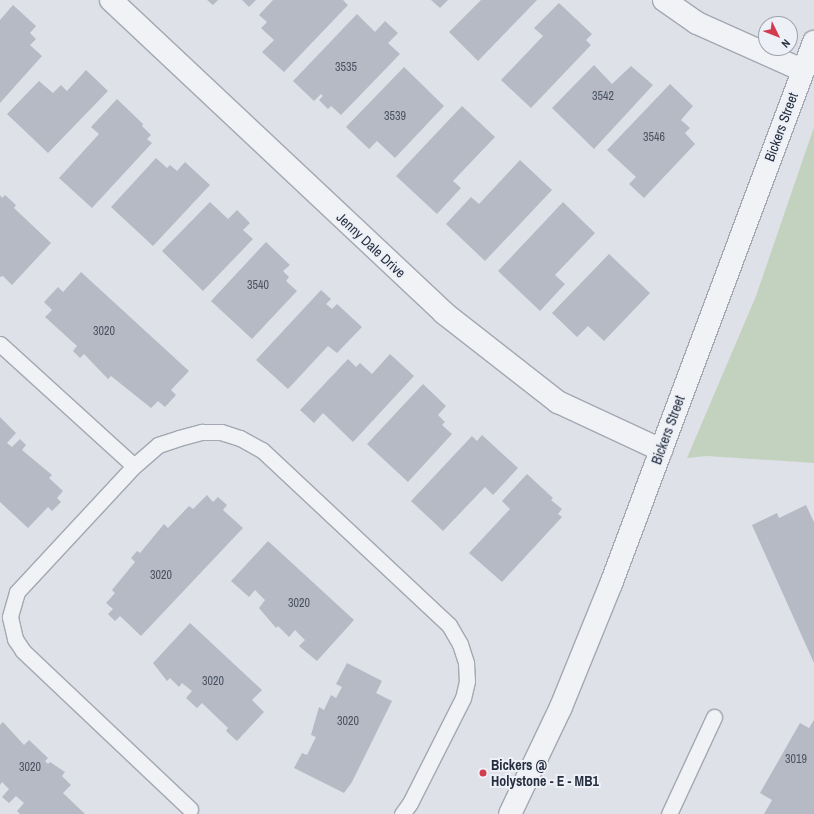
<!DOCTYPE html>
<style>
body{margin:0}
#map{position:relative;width:814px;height:814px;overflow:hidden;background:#dee1e8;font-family:"Archivo Narrow",sans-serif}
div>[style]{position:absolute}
.green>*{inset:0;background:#c3d2be}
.building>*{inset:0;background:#b5bac5}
.roads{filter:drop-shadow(1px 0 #a3a8b2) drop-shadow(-1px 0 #a3a8b2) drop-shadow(0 1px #a3a8b2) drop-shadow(0 -1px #a3a8b2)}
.service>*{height:15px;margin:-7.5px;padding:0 7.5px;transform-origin:7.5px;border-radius:7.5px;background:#f0f2f6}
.minor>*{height:22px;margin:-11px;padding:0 11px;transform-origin:11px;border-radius:11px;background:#f0f2f6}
.tertiary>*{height:22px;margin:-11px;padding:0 11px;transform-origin:11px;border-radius:11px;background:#f0f2f6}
.dots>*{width:11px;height:11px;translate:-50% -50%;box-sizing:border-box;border:2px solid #edf0f6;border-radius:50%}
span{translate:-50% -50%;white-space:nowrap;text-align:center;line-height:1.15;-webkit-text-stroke:4px #edf0f6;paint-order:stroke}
.number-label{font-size:12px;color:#4a5261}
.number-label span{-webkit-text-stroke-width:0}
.street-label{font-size:14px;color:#262f40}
.poi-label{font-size:14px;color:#262f40;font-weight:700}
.left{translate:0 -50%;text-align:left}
.north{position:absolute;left:758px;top:16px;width:40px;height:40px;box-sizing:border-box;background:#edf0f6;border:1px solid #9da3ad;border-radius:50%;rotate:133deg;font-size:11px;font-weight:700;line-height:16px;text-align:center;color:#262f40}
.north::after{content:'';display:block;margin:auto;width:14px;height:18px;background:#d43b4e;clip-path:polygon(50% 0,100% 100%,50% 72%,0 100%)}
</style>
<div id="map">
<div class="green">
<div style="clip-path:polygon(814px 127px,814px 463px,707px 456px,687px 458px,756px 296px)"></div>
</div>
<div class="building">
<div style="clip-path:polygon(207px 0,218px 0,213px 5px)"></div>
<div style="clip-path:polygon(242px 0,256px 0,249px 7px)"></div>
<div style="clip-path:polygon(273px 0,343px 0,348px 5px,284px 72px,262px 52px,274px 40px,261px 28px,267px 22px,259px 15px)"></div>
<div style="clip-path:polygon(431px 0,448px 0,440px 8px)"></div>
<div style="clip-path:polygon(481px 0,537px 0,478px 61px,449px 32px)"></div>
<div style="clip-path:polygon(559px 3px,592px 34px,586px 40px,591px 45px,531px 108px,501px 80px,543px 36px,534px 28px)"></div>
<div style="clip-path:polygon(13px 5px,36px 26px,30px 33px,36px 39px,30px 45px,42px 56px,0 103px,0 20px)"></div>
<div style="clip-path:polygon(357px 14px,375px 32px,385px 21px,398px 33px,388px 43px,400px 54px,341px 115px,331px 106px,328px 109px,319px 100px,323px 96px,321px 94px,314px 101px,293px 81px)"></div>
<div style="clip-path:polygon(594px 65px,612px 84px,631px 66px,653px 85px,594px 149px,552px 108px)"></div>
<div style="clip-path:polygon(404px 67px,444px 106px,395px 158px,377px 141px,369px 149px,346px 127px)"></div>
<div style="clip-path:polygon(86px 70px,108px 91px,48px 153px,7px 114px,39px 81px,53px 93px,61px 85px,67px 91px)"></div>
<div style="clip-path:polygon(670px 84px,693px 106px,681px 120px,690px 128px,685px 133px,695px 144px,644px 198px,629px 184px,636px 177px,607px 150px)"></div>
<div style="clip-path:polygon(117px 99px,143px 124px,142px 126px,151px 135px,147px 139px,152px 143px,92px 208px,59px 178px,99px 134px,91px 127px)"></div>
<div style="clip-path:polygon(462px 106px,495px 137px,453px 181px,461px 188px,437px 214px,396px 176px)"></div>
<div style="clip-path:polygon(156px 158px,167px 168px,170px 165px,177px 171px,185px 162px,210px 185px,153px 246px,111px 207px)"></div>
<div style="clip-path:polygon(520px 160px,552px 190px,485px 261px,446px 224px,471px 197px,479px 204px)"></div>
<div style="clip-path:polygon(0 195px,2px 198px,5px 195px,16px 205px,14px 208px,51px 243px,12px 285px,3px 276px,0 277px)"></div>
<div style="clip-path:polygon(210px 202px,228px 219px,237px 210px,250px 223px,243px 230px,253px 239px,203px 291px,162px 251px)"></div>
<div style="clip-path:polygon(563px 202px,595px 233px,555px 275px,565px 284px,540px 311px,498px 271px)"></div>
<div style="clip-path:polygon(266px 242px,290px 265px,283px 271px,289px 277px,286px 281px,297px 291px,252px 339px,211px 301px)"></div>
<div style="clip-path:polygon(609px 254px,650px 293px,604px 341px,588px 326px,577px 337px,552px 313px)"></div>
<div style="clip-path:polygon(81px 272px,189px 371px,171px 390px,176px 395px,165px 407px,158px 401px,151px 408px,111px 376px,108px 379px,84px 354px,80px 358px,73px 351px,77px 346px,45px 317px,52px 310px,44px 302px,58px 287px,63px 292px)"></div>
<div style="clip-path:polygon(321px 290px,331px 299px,326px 304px,332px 309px,337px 304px,362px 327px,337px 353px,328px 346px,288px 389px,256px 360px)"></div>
<div style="clip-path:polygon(390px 354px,414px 376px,353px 442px,323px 413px,314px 423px,300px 410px,348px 359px,356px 367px,360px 363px,372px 374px)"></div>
<div style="clip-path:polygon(423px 384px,446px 406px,438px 415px,445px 422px,442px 425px,452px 434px,408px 482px,367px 444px)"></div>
<div style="clip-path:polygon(0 417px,16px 433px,7px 443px,12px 447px,20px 439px,26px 445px,22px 450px,52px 475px,49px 478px,63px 491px,57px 498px,61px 502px,52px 511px,48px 507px,28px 528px,0 502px)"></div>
<div style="clip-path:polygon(482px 435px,518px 468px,493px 495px,485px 487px,443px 531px,411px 501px,472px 436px,477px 441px)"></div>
<div style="clip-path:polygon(527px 474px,553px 498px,551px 500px,562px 509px,558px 514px,562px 517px,502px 582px,469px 553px,510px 509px,502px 501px)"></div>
<div style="clip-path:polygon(207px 495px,213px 502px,218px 497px,227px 505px,223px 510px,243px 528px,141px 636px,120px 616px,115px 621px,108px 614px,113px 609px,106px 603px,115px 593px,112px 590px,135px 562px,131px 558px,137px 551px,140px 553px,164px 524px,168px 528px,189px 506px,193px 509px)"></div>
<div style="clip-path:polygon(806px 505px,814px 522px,814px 663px,752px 525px,777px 513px,779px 518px)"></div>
<div style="clip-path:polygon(268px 541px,354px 620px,317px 661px,299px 646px,305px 640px,295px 630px,289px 637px,278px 626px,276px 628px,259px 608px,265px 600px,255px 590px,249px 597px,231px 581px)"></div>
<div style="clip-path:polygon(190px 623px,262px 690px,252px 700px,264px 712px,237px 741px,226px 731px,228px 728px,202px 703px,197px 708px,186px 698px,192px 691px,182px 683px,179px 687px,170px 678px,167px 681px,153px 663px)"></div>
<div style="clip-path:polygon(347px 663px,382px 681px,376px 693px,392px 701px,352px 782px,344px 793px,294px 768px,302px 753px,307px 755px,316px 737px,311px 735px,319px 707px,324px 710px,331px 695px,336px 698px,342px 687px,336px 684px)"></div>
<div style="clip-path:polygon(814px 720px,814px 814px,764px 814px,772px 800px,760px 793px,800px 723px,809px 728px)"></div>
<div style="clip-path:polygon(3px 722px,24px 745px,29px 740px,48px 758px,45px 761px,48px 764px,50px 762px,65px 772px,62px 776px,71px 785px,63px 793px,85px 814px,20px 814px,17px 811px,24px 803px,16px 796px,9px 803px,2px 797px,9px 789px,2px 782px,0 785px,0 725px)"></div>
</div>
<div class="roads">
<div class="service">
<div style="left:0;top:344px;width:181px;rotate:42.3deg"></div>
<div style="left:134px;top:466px;width:172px;rotate:132.9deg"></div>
<div style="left:17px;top:592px;width:26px;rotate:106deg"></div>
<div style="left:10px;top:617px;width:23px;rotate:77deg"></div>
<div style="left:15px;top:639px;width:14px;rotate:56deg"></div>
<div style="left:23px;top:651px;width:230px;rotate:43.4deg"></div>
<div style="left:134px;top:466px;width:32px;rotate:-41deg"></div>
<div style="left:158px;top:445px;width:22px;rotate:-18deg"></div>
<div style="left:179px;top:438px;width:24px;rotate:-15deg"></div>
<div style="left:202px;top:432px;width:19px"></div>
<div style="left:221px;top:432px;width:20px;rotate:18deg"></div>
<div style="left:240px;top:438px;width:25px;rotate:29deg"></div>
<div style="left:262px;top:450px;width:256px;rotate:43.1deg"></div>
<div style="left:449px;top:625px;width:22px;rotate:60deg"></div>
<div style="left:460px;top:644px;width:20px;rotate:72deg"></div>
<div style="left:466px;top:663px;width:18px;rotate:87deg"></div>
<div style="left:467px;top:681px;width:17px;rotate:103deg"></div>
<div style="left:463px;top:698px;width:118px;rotate:116.8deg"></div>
<div style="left:410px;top:803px;width:14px;rotate:126deg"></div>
<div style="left:669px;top:814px;width:107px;rotate:-65.1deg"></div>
</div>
<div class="minor">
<div style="left:111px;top:0;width:457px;rotate:43.2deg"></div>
<div style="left:444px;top:313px;width:145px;rotate:38deg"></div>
<div style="left:558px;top:402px;width:114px;rotate:25deg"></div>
<div style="left:664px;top:0;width:40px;rotate:34.9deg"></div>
<div style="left:697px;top:23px;width:115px;rotate:24.1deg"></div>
</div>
<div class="tertiary">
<div style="left:510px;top:814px;width:119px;rotate:-64.5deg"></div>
<div style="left:561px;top:707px;width:133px;rotate:-67.9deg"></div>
<div style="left:611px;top:584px;width:579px;rotate:-69.47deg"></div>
</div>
</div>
<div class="dots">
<div style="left:483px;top:773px;background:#d43b4e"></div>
</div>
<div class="number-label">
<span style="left:346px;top:68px">3535</span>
<span style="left:603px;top:97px">3542</span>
<span style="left:395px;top:117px">3539</span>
<span style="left:654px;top:138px">3546</span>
<span style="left:258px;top:286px">3540</span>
<span style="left:104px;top:332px">3020</span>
<span style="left:161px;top:576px">3020</span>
<span style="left:299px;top:604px">3020</span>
<span style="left:213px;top:682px">3020</span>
<span style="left:348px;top:722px">3020</span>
<span style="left:796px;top:760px">3019</span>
<span style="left:30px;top:768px">3020</span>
</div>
<div class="street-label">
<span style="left:781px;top:127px;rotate:-70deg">Bickers Street</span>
<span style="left:371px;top:245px;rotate:43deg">Jenny Dale Drive</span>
<span style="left:668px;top:430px;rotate:-70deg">Bickers Street</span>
</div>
<div class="poi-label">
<span class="left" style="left:491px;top:773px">Bickers @<br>Holystone - E - MB1</span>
</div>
<div class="north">N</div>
</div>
